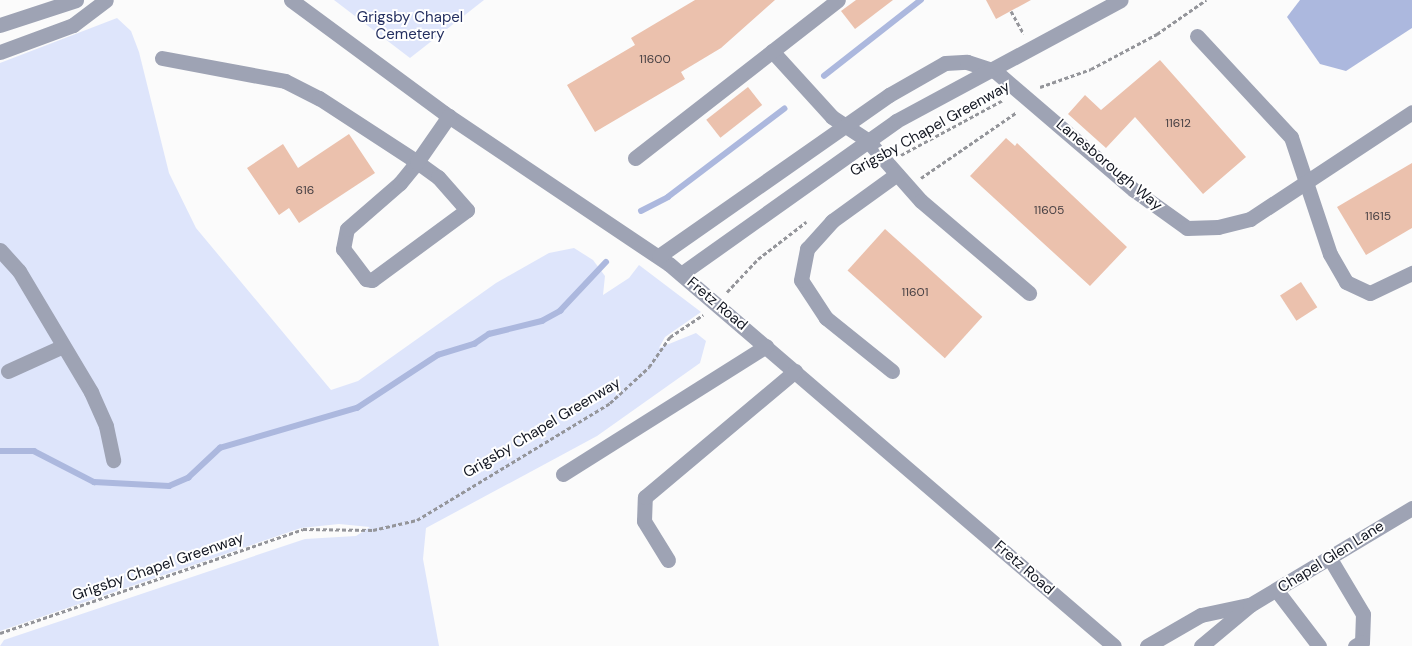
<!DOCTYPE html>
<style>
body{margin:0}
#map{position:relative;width:1412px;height:646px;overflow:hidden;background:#fbfbfb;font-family:"DM Sans",sans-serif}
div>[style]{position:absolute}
.green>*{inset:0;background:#dee5fb}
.water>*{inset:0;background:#acb8de}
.stream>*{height:5.5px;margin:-2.75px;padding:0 2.75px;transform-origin:2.75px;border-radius:2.75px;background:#acb8de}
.building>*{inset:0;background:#ebc1ad;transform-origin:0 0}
.path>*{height:3px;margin-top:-1.5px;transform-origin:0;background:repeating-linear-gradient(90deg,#94959a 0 4px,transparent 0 6.5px)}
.minor>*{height:15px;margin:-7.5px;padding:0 7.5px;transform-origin:7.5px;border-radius:7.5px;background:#9ea3b4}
span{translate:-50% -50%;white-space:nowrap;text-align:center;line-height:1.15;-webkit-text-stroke:4px #fff;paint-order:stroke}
.number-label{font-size:12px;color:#484144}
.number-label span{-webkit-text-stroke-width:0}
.park-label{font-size:15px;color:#263161}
.street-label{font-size:15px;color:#121621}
</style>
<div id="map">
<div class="green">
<div style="clip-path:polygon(334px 0,484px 0,410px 58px)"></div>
<div style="clip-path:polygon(117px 18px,131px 31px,139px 52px,169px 173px,196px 228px,331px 390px,358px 381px,496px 283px,549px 253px,574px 248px,593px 260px,605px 276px,603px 295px,629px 278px,639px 265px,701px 312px,665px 337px,659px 348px,696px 333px,706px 341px,700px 363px,597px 436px,426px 528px,423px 559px,439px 646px,0 646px,4px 640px,305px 539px,356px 536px,370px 527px,339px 524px,301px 528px,0 631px,0 63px)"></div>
</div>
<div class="water">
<div style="clip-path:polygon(1300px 0,1412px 0,1412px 28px,1346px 71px,1320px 64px,1287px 17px)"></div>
</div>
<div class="stream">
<div style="left:824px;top:76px;width:123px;rotate:-38.1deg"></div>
<div style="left:641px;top:211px;width:30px;rotate:-27deg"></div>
<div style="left:668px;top:197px;width:146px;rotate:-37.2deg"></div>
<div style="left:0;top:451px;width:34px"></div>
<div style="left:34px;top:451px;width:68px;rotate:27.3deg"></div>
<div style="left:94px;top:482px;width:75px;rotate:3.1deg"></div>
<div style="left:169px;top:486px;width:21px;rotate:-23deg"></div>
<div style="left:188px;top:478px;width:44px;rotate:-43.2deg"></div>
<div style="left:220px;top:448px;width:143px;rotate:-16.3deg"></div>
<div style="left:357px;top:408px;width:97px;rotate:-33.2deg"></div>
<div style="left:438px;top:355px;width:38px;rotate:-17deg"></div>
<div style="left:474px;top:344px;width:18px;rotate:-34deg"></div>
<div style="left:489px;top:334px;width:55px;rotate:-13.8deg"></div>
<div style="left:542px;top:321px;width:21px;rotate:-29deg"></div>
<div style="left:560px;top:311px;width:67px;rotate:-46.8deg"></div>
</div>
<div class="building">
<div style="clip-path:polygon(695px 0,775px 0,721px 48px,681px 72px,685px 79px,595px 132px,567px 85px,635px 45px,631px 38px)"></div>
<div style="clip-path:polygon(856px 0,893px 0,855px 29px,841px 11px)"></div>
<div style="clip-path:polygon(986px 0,1031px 0,996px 19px)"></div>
<div style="clip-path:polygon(1160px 60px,1246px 157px,1203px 194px,1135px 117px,1106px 148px,1068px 114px,1085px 95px,1101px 110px)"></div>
<div style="left:748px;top:87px;width:23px;height:53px;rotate:52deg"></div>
<div style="clip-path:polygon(349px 134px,375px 173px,299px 223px,289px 208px,279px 215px,247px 168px,283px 144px,298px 168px)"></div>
<div style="clip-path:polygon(1006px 138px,1015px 146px,1017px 143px,1127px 247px,1090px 286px,970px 176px)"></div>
<div style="clip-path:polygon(1412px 163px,1412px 228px,1366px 255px,1337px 207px)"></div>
<div style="left:885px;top:229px;width:131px;height:56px;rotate:42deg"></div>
<div style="left:1301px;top:282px;width:30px;height:25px;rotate:57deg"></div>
</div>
<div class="path">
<div style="left:1011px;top:11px;width:26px;rotate:61deg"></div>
<div style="left:1040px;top:87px;width:54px;rotate:-19.4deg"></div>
<div style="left:1091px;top:69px;width:75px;rotate:-27.9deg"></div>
<div style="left:1157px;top:34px;width:60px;rotate:-34.8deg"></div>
<div style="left:901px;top:155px;width:116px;rotate:-28.3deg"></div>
<div style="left:921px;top:178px;width:116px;rotate:-34.5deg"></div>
<div style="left:727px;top:292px;width:45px;rotate:-46.8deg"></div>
<div style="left:758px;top:259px;width:61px;rotate:-37.6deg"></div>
<div style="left:0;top:633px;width:320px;rotate:-18.9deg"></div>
<div style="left:303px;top:529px;width:70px;rotate:0.8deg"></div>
<div style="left:373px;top:530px;width:45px;rotate:-12.8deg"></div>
<div style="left:417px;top:520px;width:226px;rotate:-31.2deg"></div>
<div style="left:610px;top:403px;width:53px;rotate:-42.7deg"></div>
<div style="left:649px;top:367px;width:37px;rotate:-55deg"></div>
<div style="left:670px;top:337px;width:40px;rotate:-34deg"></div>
</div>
<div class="minor">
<div style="left:291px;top:0;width:190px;rotate:36.4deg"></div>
<div style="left:444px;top:113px;width:271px;rotate:33.9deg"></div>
<div style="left:669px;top:264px;width:586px;rotate:40.64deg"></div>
<div style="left:0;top:25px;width:80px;rotate:-18.2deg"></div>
<div style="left:1197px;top:36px;width:138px;rotate:47.1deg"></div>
<div style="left:1291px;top:137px;width:123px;rotate:71.6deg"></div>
<div style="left:1330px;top:254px;width:32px;rotate:60deg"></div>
<div style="left:1346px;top:282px;width:26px;rotate:25deg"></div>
<div style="left:1370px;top:293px;width:47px;rotate:-25.5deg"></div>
<div style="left:772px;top:51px;width:89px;rotate:47.7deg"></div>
<div style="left:832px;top:117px;width:42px;rotate:33.3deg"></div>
<div style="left:867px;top:140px;width:81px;rotate:48.5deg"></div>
<div style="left:921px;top:201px;width:142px;rotate:40.4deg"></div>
<div style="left:0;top:52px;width:78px;rotate:-20.3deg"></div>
<div style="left:73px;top:25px;width:41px;rotate:-37.1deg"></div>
<div style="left:162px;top:58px;width:125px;rotate:10.6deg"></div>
<div style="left:285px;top:81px;width:38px;rotate:27deg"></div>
<div style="left:319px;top:98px;width:117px;rotate:33.1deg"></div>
<div style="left:417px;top:162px;width:26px;rotate:36deg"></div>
<div style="left:438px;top:177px;width:44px;rotate:48.7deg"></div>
<div style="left:467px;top:210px;width:118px;rotate:143.6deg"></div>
<div style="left:372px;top:280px;width:6px;rotate:-171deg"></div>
<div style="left:366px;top:279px;width:38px;rotate:-127deg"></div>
<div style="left:343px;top:249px;width:20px;rotate:-79deg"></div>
<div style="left:347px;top:229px;width:70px;rotate:-41deg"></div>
<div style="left:400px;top:183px;width:21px;rotate:-51deg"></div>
<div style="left:413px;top:167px;width:6px;rotate:-51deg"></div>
<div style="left:417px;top:162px;width:56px;rotate:-55.2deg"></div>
<div style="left:635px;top:158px;width:257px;rotate:-37.9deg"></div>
<div style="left:0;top:250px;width:28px;rotate:48deg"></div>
<div style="left:19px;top:271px;width:141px;rotate:59.2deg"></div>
<div style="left:91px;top:392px;width:37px;rotate:66deg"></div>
<div style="left:106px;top:426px;width:35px;rotate:78deg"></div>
<div style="left:659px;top:256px;width:281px;rotate:-35deg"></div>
<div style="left:889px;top:95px;width:64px;rotate:-29.7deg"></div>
<div style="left:945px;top:63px;width:22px;rotate:-3deg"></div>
<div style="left:967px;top:62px;width:29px;rotate:18deg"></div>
<div style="left:995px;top:71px;width:183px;rotate:40.6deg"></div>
<div style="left:1134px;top:190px;width:65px;rotate:35.6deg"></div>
<div style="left:1187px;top:228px;width:31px;rotate:-2deg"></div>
<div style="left:1218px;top:227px;width:33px;rotate:-14deg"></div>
<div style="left:1250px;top:219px;width:194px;rotate:-33.4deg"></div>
<div style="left:681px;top:274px;width:264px;rotate:-35.4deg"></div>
<div style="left:896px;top:121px;width:255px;rotate:-28.3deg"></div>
<div style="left:8px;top:371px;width:60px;rotate:-24.4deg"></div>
<div style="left:892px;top:371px;width:85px;rotate:-141.2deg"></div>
<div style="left:826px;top:318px;width:45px;rotate:-123.3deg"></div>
<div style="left:801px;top:280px;width:32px;rotate:-79deg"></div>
<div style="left:807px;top:249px;width:38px;rotate:-48deg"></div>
<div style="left:832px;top:221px;width:80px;rotate:-35.9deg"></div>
<div style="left:563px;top:474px;width:240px;rotate:-32.2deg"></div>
<div style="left:1329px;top:557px;width:66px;rotate:59.2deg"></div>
<div style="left:1363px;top:614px;width:28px;rotate:92deg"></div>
<div style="left:1362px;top:642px;width:8px;rotate:150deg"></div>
<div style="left:668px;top:560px;width:46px;rotate:-121.6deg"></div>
<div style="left:644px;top:521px;width:24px;rotate:-88deg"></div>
<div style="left:645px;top:497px;width:196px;rotate:-40deg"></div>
<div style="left:1277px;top:591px;width:69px;rotate:52.6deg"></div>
<div style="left:1147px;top:646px;width:62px;rotate:-29.9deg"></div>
<div style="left:1201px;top:615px;width:48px;rotate:-12deg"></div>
<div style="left:1201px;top:646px;width:64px;rotate:-39.9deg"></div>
<div style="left:1250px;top:605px;width:189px;rotate:-30.9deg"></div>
</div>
<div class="number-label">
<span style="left:655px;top:60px">11600</span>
<span style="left:1178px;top:124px">11612</span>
<span style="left:305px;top:191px">616</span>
<span style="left:1049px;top:211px">11605</span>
<span style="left:1378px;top:217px">11615</span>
<span style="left:915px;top:293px">11601</span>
</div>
<div class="park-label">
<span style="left:410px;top:26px">Grigsby Chapel<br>Cemetery</span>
</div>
<div class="street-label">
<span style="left:930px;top:129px;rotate:-29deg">Grigsby Chapel Greenway</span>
<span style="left:1109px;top:165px;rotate:40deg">Lanesborough Way</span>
<span style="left:717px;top:304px;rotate:40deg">Fretz Road</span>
<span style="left:542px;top:428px;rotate:-31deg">Grigsby Chapel Greenway</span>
<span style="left:1331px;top:557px;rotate:-32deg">Chapel Glen Lane</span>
<span style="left:158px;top:567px;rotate:-19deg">Grigsby Chapel Greenway</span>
<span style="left:1024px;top:568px;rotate:41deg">Fretz Road</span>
</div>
</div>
